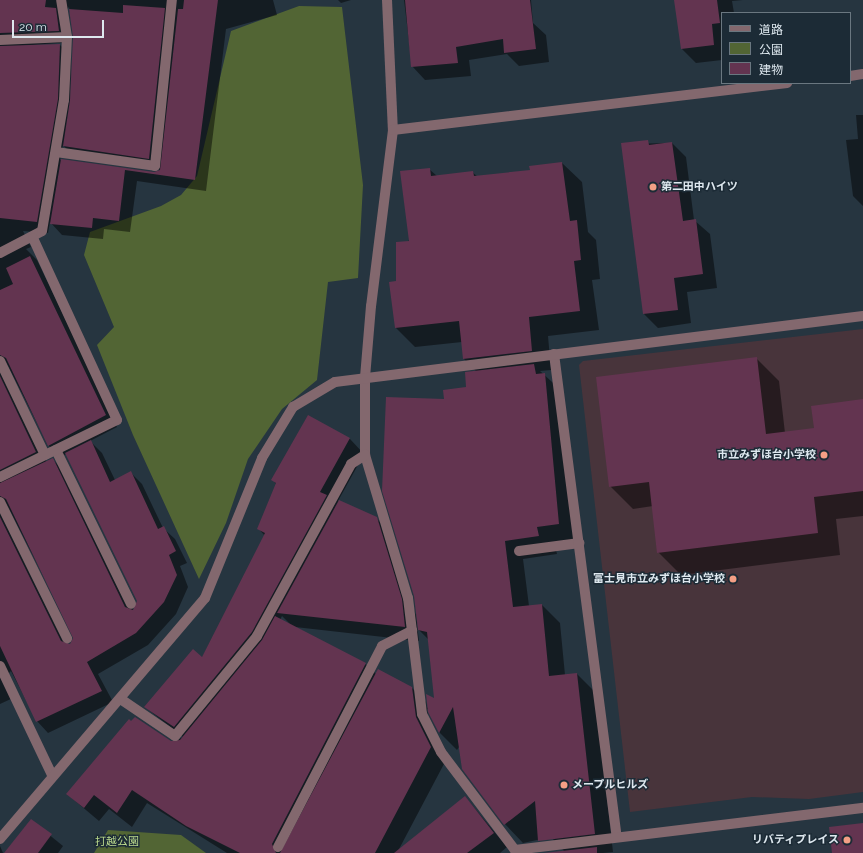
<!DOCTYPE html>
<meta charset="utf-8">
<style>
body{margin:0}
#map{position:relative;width:863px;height:853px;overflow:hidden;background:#263540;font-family:Raleway,"Noto Sans JP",sans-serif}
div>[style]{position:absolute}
.education>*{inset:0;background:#48343b}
.green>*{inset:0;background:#526534}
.shadow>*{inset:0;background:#0007}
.building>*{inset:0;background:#633450}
.service>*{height:10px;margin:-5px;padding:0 5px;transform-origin:5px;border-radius:5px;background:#83686e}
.minor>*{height:10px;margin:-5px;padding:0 5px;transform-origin:5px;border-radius:5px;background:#83686e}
.tertiary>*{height:10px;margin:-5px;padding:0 5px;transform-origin:5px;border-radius:5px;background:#83686e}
.dots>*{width:11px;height:11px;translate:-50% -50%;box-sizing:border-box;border:2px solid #1c2b36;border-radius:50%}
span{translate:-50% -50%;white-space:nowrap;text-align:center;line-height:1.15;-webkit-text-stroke:3px #1c2b36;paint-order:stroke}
.poi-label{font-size:11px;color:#dee8ef;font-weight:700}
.left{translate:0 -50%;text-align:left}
.right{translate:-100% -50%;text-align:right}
.park-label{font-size:11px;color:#bbda8c}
.legend{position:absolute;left:721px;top:12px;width:130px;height:72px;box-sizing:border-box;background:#1c2b36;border:1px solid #6a7780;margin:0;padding:5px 7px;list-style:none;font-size:12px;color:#dee8ef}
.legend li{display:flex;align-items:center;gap:8px;height:20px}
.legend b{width:20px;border:1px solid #6a7780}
.scale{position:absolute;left:12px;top:20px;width:92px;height:18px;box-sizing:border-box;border:2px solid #dee8ef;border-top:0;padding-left:5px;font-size:12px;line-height:14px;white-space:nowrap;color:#dee8ef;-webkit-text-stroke:3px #1c2b36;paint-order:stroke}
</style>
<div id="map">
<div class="education">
<div style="clip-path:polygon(863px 329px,863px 792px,809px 799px,752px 797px,630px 812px,579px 365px,583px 361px)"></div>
</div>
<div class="green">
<div style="clip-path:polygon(299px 6px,342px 7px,363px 185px,358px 278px,328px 282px,317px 380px,282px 409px,248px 459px,226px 523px,199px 579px,133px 435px,97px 345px,114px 327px,84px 255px,90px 232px,161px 206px,181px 195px,197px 176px,231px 31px)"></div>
<div style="clip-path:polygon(108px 830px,181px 835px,206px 853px,94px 853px)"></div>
</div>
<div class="shadow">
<div style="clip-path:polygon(evenodd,0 0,273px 0,277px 15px,226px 29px,206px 191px,137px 181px,130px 232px,104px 229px,103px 239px,62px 235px,50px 222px,48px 233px,23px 231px,31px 247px,26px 249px,37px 260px,117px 427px,90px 441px,102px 453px,115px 480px,131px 473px,142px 484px,163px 528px,175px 539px,187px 563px,180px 566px,188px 587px,176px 614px,148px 645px,98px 674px,113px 702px,48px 733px,37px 721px,11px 671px,4px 678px,13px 698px,0 704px,0 0,69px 7px,74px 37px,70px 109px,71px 56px,60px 45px,8px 47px,70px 42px,66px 10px,69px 7px,0 0,63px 145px,75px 158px,162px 170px,154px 173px,60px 160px,63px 145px,0 0,8px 366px,49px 446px,60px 457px,66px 454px,138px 601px,134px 611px,64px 471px,53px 460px,47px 463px,5px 376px,8px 366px,0 0,8px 507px,74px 635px,73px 643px,68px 645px,5px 517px,8px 507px)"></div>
<div style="clip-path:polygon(338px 0,351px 0,341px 3px)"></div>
<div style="clip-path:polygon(404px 0,531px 0,533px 23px,546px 35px,549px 62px,519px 66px,507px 54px,469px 60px,471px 76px,425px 80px,412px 66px)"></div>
<div style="clip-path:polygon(675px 0,743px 0,732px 1px,734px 13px,722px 13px,722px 60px,696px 63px,682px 49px)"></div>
<div style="clip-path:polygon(856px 115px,863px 115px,863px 206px,853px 196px,846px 140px,858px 139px)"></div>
<div style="clip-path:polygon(672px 143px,686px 157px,694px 220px,710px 234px,717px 288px,687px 292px,691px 323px,658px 328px,644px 314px,622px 144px)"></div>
<div style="clip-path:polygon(562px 163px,582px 182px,588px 232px,596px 240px,600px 279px,592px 280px,599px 330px,548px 336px,551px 370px,540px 371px,563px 392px,577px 542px,555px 545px,557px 554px,523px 559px,529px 606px,542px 605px,560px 623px,565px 675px,577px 674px,595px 692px,613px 852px,603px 853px,558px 853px,565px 852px,551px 837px,523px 843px,505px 824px,459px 747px,457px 750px,440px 733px,427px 708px,436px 700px,429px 640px,419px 630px,445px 400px,468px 388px,477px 372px,464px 359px,462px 342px,415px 347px,396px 328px,397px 282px,429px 169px,437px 176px,472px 172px,478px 177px,531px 171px,530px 167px)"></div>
<div style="clip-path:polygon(756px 358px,779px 381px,785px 433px,815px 429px,863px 400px,863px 516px,836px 519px,840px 555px,681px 575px,658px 552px,653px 506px,633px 509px,610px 486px)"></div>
<div style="clip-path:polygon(evenodd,308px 416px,350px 439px,364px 454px,338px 501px,376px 518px,391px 533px,416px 616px,419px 641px,295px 627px,365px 664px,376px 674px,412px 688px,426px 702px,430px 732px,445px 762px,398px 851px,465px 797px,507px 847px,500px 853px,227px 853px,147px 803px,132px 827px,109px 809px,99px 821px,67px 794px,183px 737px,145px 707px,202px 658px,265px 536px,258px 528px,277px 485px,273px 480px,308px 416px,282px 616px,290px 624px,280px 620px,282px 616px)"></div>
<div style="clip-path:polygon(31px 820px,63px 846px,58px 853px,6px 853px)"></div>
<div style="clip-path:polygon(0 846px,3px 853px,0 853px)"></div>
</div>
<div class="building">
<div style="clip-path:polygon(0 0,46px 0,45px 7px,56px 8px,59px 31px,0 33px)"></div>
<div style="clip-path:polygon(184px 0,218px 0,195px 180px,125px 170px,119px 221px,93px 218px,92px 228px,50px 224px,61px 159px,154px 172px,160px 170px,178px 9px,183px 9px)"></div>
<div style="clip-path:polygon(405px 0,530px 0,536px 49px,504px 53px,503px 39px,456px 47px,458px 63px,411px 67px)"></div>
<div style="clip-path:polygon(674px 0,717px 0,720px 23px,712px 24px,714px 45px,681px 49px)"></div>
<div style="clip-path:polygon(123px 5px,165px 8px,149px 159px,63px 146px,70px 100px,73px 37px,69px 9px,123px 13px)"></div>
<div style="clip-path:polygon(60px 44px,58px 99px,37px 222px,0 218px,0 46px)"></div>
<div style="clip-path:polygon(648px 140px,649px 145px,672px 142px,683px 221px,696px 219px,703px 274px,674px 278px,678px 310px,643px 314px,621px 143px)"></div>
<div style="clip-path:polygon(562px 162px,570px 221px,577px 220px,581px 260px,574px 261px,580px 311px,529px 317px,532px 351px,463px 359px,459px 321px,395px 328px,389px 282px,396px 281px,396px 242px,409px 241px,400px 171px,430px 168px,431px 176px,473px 171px,474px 176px,530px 170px,529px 166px)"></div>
<div style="clip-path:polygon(30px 256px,106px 415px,48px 446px,6px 358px,0 355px,0 290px,13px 284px,6px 268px)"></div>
<div style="clip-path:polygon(757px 357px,766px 434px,814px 428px,811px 406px,863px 399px,863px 491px,814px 497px,818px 533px,657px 553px,649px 482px,609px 487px,596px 377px)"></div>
<div style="clip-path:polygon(534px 364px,536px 374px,545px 373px,559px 524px,537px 527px,539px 536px,505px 541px,513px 607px,542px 604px,549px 676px,577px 673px,595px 834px,538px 841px,535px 801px,504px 825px,462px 769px,453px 707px,439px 733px,428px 712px,426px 694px,434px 698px,427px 632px,418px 630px,414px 596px,382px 491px,386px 397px,444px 399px,443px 390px,466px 387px,465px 372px)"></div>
<div style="clip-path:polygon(0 376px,36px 452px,0 470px)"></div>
<div style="clip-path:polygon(308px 415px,350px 438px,320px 492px,327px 495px,252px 632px,174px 727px,144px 707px,193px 649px,202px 657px,265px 533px,257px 529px,276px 483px,271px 480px)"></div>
<div style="clip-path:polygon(91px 440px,110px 482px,131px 471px,158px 529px,164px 526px,176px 551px,169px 555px,177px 575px,164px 602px,136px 633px,87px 662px,102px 691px,36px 722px,0 646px,0 517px,61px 641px,70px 644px,73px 638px,6px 499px,0 496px,0 483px,53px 458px,125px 607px,133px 610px,137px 601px,65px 453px)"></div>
<div style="clip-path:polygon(339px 500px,377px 517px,402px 599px,405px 627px,277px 613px)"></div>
<div style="clip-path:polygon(275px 616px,366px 663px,272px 844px,276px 853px,240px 853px,186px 826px,132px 790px,117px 813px,94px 795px,84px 808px,66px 794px,129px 719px,131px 721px,135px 717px,171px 741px,180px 740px,262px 640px)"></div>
<div style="clip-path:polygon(378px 669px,412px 687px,416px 717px,431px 747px,375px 853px,280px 853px)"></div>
<div style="clip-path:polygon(465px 796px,494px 833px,467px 853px,394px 853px)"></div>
<div style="clip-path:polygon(31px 819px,52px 834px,38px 853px,4px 853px)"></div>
<div style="clip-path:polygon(863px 823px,863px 853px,832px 853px,829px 827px)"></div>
<div style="clip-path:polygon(597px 847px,597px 853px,544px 853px)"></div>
</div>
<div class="service">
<div style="left:56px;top:450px;width:171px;rotate:64deg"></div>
<div style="left:0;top:502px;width:152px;rotate:63.8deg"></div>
<div style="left:519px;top:551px;width:61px;rotate:-7.6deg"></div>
</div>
<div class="minor">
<div style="left:387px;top:0;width:130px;rotate:87.4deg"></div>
<div style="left:393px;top:130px;width:177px;rotate:97.1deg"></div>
<div style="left:371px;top:306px;width:72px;rotate:94.8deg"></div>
<div style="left:365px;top:378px;width:77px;rotate:90deg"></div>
<div style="left:365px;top:455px;width:149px;rotate:73.3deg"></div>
<div style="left:408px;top:598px;width:117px;rotate:83.1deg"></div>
<div style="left:422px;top:714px;width:42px;rotate:63.4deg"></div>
<div style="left:441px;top:752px;width:126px;rotate:53deg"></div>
<div style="left:0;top:40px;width:67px;rotate:-2.6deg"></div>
<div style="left:56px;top:152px;width:100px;rotate:8deg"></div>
<div style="left:155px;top:166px;width:167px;rotate:-84.2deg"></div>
<div style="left:0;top:253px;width:47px;rotate:-27.6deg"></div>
<div style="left:42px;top:231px;width:133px;rotate:-80.5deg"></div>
<div style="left:64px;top:100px;width:63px;rotate:-87.3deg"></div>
<div style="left:67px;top:37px;width:37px;rotate:-99deg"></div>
<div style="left:554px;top:354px;width:486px;rotate:82.6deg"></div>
<div style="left:0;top:361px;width:104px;rotate:64.4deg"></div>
<div style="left:0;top:477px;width:130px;rotate:-26deg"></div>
<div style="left:117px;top:420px;width:200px;rotate:-114.8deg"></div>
<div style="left:0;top:666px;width:121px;rotate:64.5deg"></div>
<div style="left:122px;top:700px;width:64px;rotate:34.2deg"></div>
<div style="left:175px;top:736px;width:129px;rotate:-50.6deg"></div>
<div style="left:257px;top:636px;width:196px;rotate:-61.3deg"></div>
<div style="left:351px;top:464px;width:17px;rotate:-33deg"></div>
<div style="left:0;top:839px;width:316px;rotate:-49.6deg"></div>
<div style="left:205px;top:598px;width:151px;rotate:-67.8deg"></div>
<div style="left:262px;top:458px;width:60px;rotate:-58.7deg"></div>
<div style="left:293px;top:407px;width:49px;rotate:-30.8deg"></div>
<div style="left:335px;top:382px;width:532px;rotate:-7.13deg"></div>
<div style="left:278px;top:847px;width:226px;rotate:-62.6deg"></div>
<div style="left:382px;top:646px;width:34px;rotate:-27deg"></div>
<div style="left:515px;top:850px;width:351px;rotate:-6.9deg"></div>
</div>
<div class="tertiary">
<div style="left:850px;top:76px;width:13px;rotate:-9deg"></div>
<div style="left:393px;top:130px;width:397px;rotate:-6.8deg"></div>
</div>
<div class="dots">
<div style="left:653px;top:187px;background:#f39f85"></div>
<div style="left:824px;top:455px;background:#f39f85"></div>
<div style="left:733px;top:579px;background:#f39f85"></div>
<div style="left:564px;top:785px;background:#f39f85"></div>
<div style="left:847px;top:840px;background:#f39f85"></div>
</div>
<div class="poi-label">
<span class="left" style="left:661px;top:187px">第二田中ハイツ</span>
<span class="right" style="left:816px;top:455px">市立みずほ台小学校</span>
<span class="right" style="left:725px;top:579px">富士見市立みずほ台小学校</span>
<span class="left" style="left:572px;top:785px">メープルヒルズ</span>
<span class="right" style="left:839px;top:840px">リバティプレイス</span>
</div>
<div class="park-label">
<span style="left:117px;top:842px">打越公園</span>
</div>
<ul class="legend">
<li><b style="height:5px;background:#83686e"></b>道路</li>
<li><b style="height:11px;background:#526534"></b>公園</li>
<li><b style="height:11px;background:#633450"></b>建物</li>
</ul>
<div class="scale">20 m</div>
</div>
